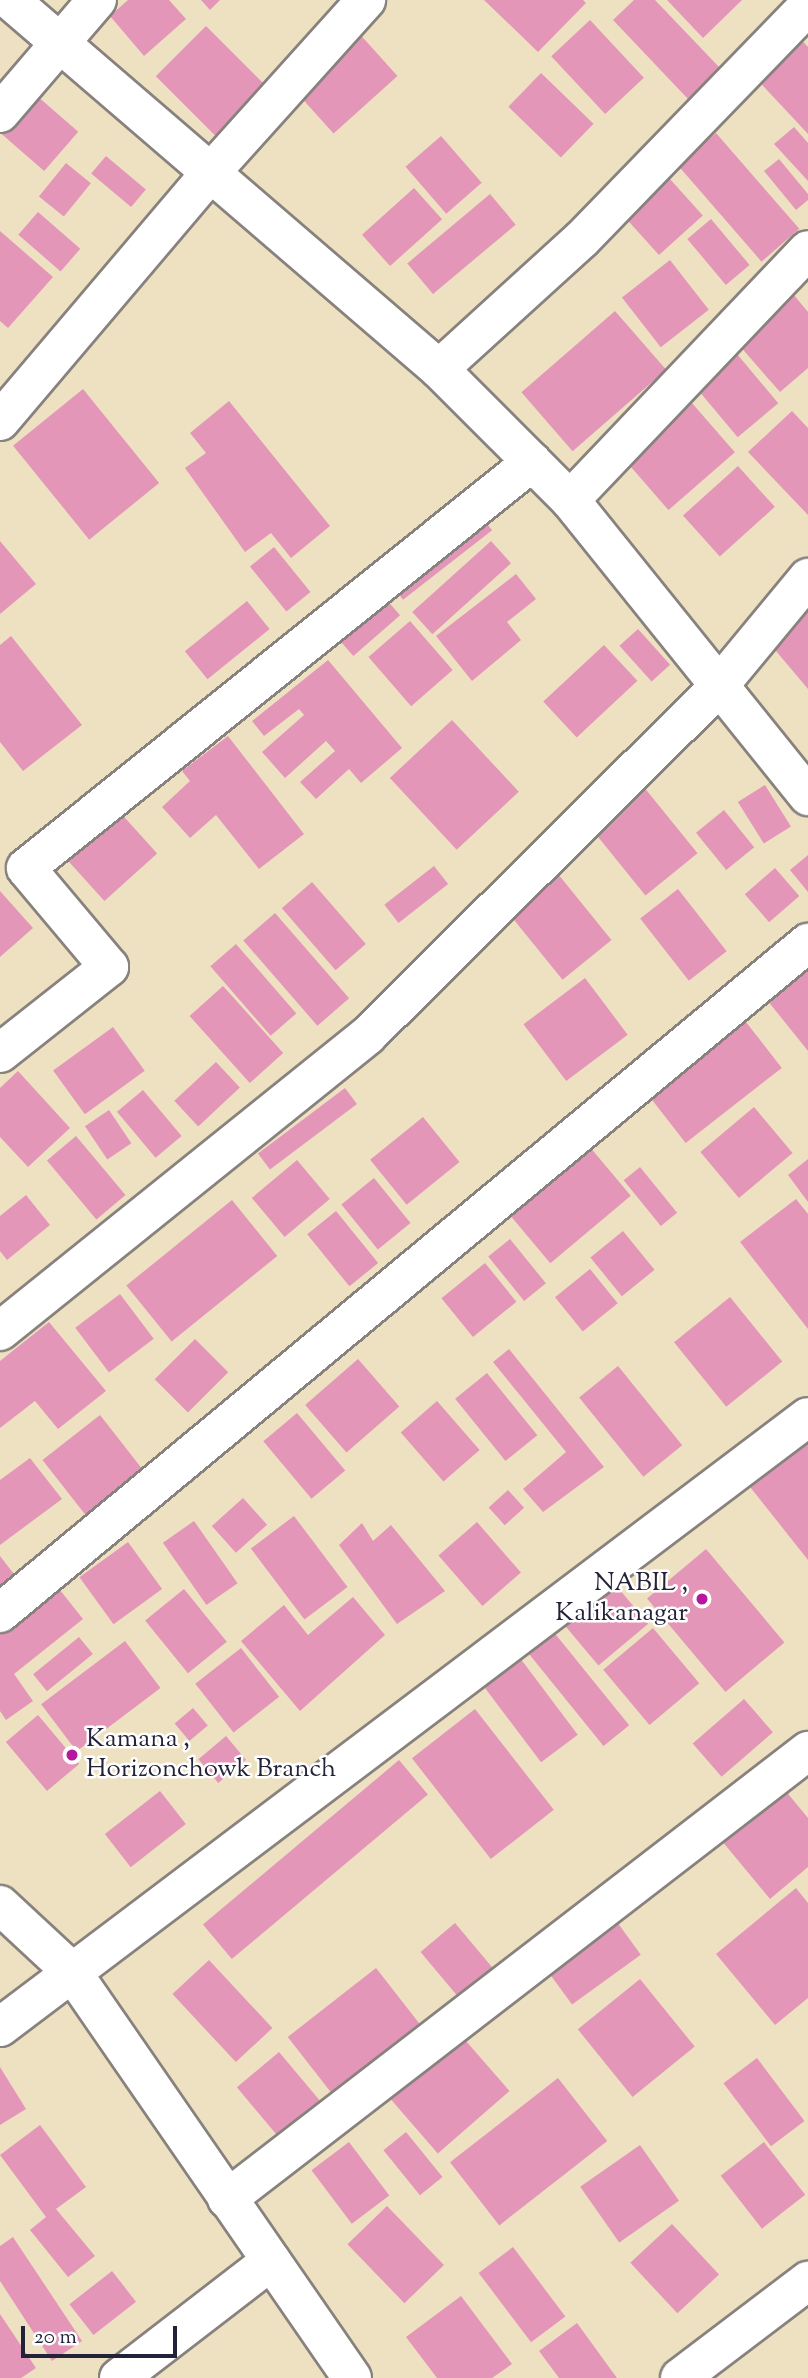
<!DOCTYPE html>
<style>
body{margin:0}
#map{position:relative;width:808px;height:2378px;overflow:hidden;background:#eee1c2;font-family:"Sorts Mill Goudy",serif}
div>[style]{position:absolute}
.building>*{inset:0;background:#e496b9;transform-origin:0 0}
.roads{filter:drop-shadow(2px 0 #88827e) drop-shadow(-2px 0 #88827e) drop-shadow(0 2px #88827e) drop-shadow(0 -2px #88827e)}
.minor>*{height:38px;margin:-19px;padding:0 19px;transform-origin:19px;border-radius:19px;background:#fff}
.dots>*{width:19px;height:19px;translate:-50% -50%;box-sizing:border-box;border:4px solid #fff;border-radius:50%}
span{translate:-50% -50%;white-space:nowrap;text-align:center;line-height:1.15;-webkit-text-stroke:5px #fff;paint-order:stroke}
.poi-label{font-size:26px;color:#22223b}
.right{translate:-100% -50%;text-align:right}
.left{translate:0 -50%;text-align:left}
.scale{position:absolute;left:21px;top:2326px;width:156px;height:32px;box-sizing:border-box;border:4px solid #22223b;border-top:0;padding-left:9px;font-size:21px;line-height:24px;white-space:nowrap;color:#22223b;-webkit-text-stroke:5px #fff;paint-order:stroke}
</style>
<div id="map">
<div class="building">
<div style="clip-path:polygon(128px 0,169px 0,186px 19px,144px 56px,110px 16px)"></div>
<div style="clip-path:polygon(201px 0,220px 0,210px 10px)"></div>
<div style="clip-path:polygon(484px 0,583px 0,586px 3px,538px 52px)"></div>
<div style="clip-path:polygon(634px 0,655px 0,720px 68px,688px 99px,613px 20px)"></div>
<div style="clip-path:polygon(667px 0,742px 0,703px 38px)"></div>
<div style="left:590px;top:20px;width:79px;height:53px;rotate:47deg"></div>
<div style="left:206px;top:26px;width:86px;height:71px;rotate:45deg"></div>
<div style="left:356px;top:30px;width:62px;height:86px;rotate:48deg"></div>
<div style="clip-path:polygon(796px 34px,808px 47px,808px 134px,753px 75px)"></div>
<div style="left:541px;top:73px;width:73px;height:47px;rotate:44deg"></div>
<div style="left:36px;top:95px;width:56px;height:52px;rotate:41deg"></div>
<div style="clip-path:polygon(794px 127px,808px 143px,808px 181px,774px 144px)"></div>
<div style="left:716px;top:133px;width:127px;height:50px;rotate:49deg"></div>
<div style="left:441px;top:136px;width:62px;height:47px;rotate:49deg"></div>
<div style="left:106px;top:156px;width:52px;height:23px;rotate:40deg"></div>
<div style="clip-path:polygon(779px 159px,808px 194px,808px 200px,796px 210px,764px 171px)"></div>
<div style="left:66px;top:163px;width:32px;height:43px;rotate:39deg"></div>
<div style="left:660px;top:168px;width:64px;height:59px;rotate:48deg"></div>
<div style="left:414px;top:188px;width:42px;height:70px;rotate:48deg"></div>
<div style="left:490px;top:194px;width:40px;height:108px;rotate:50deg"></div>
<div style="left:38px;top:212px;width:56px;height:30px;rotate:41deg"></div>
<div style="left:711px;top:219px;width:60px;height:31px;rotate:50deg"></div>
<div style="clip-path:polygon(0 231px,53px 277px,8px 328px,0 321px)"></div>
<div style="left:670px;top:260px;width:63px;height:61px;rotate:52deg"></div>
<div style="clip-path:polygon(788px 288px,808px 312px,808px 368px,780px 392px,732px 337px)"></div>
<div style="left:615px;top:311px;width:78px;height:124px;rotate:49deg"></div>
<div style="left:732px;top:348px;width:72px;height:53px;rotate:50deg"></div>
<div style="left:83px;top:389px;width:121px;height:90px;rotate:51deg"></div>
<div style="left:685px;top:395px;width:76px;height:88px;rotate:49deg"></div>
<div style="clip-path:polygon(229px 401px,330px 526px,291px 558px,271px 533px,245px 552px,185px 468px,206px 453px,190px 433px)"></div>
<div style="clip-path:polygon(792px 411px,808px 428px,808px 515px,748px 452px)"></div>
<div style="left:738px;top:466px;width:55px;height:74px;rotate:48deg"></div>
<div style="left:481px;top:516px;width:18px;height:113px;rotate:52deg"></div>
<div style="clip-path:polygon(0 541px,36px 584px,0 614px)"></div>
<div style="left:491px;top:541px;width:30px;height:106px;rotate:48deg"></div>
<div style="left:274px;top:547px;width:58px;height:31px;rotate:51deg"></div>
<div style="clip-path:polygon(516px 574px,536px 599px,507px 622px,521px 640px,472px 681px,436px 636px)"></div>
<div style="left:385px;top:598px;width:23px;height:62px;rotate:49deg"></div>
<div style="clip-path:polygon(808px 600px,808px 689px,765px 638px)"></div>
<div style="left:247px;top:601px;width:36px;height:80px;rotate:51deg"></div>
<div style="left:410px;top:621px;width:65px;height:55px;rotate:49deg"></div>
<div style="left:638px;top:629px;width:48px;height:25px;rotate:48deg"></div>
<div style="clip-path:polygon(11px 636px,82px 725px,23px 771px,0 742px,0 645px)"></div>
<div style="left:604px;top:645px;width:49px;height:83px;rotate:47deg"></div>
<div style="clip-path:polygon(328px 660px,402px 748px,361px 783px,349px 769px,316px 799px,300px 782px,335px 751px,326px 741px,285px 778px,262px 752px,304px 715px,299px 709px,264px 736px,252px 721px)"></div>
<div style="left:452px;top:720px;width:98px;height:85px;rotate:47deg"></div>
<div style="clip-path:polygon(228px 736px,304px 834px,259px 869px,216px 815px,190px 838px,162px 807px,190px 781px,182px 771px)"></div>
<div style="left:639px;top:781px;width:93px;height:67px;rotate:51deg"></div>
<div style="left:765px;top:785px;width:49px;height:32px;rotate:58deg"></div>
<div style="left:117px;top:809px;width:60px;height:71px;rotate:48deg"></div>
<div style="left:724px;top:810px;width:48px;height:36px;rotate:51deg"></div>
<div style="clip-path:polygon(808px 855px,808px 892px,790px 870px)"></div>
<div style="left:434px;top:866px;width:23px;height:63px;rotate:52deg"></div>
<div style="left:775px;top:868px;width:37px;height:40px;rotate:49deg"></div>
<div style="left:558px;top:874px;width:85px;height:63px;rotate:51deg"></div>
<div style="left:312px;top:882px;width:82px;height:40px;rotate:49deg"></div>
<div style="left:678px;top:889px;width:79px;height:48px;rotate:52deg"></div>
<div style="clip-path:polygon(0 891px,33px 928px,0 957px)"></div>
<div style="left:275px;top:913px;width:113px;height:42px;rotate:49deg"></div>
<div style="left:236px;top:944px;width:92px;height:34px;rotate:49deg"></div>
<div style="clip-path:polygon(808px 959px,808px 1051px,763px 995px)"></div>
<div style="left:585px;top:978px;width:71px;height:77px;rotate:53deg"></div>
<div style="left:223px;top:986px;width:90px;height:45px;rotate:48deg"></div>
<div style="left:735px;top:1008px;width:76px;height:122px;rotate:52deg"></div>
<div style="left:113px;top:1027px;width:54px;height:74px;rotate:54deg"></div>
<div style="left:216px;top:1062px;width:35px;height:57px;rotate:47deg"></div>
<div style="clip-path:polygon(18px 1071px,70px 1128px,28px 1167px,0 1137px,0 1088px)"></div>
<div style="left:345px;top:1088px;width:20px;height:109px;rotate:53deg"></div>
<div style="left:143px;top:1090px;width:60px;height:34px;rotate:50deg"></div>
<div style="left:754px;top:1107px;width:60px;height:70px;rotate:50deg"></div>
<div style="left:109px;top:1110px;width:40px;height:29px;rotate:56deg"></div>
<div style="left:423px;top:1117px;width:58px;height:68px;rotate:51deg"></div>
<div style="left:76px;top:1136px;width:77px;height:38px;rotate:50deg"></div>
<div style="left:589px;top:1146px;width:65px;height:105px;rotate:50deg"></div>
<div style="clip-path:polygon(808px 1159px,808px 1202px,788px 1175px)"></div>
<div style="left:297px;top:1160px;width:51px;height:59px;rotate:50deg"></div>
<div style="left:640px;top:1167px;width:59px;height:21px;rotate:51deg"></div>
<div style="left:374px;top:1178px;width:58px;height:42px;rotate:51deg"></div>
<div style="clip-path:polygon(26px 1195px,50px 1225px,7px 1260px,0 1251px,0 1216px)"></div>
<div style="clip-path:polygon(796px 1199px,808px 1214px,808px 1329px,740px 1242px)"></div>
<div style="left:232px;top:1200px;width:72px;height:136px;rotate:51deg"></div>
<div style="left:336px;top:1211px;width:67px;height:37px;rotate:51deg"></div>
<div style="left:623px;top:1231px;width:50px;height:42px;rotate:51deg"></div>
<div style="left:510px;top:1239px;width:57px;height:28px;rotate:51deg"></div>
<div style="left:485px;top:1263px;width:50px;height:56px;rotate:51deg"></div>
<div style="left:590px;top:1269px;width:44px;height:45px;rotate:51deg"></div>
<div style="left:120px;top:1294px;width:56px;height:56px;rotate:53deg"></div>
<div style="left:730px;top:1297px;width:83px;height:72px;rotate:51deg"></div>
<div style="clip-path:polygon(49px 1322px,106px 1391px,58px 1429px,35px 1401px,0 1428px,0 1361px)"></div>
<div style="left:195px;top:1339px;width:47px;height:57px;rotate:45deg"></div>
<div style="clip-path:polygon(509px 1349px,604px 1467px,543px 1512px,523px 1489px,566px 1452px,493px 1362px)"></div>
<div style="left:358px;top:1359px;width:63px;height:70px;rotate:49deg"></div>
<div style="left:618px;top:1366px;width:102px;height:50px;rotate:51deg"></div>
<div style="left:487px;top:1373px;width:80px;height:41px;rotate:51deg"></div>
<div style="left:437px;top:1401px;width:65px;height:48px;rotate:49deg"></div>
<div style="left:297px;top:1413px;width:75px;height:44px;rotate:50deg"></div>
<div style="left:100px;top:1415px;width:82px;height:73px;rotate:52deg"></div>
<div style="clip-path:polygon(808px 1426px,808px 1560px,743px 1478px)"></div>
<div style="clip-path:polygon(30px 1458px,62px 1499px,0 1545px,0 1480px)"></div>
<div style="left:508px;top:1490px;width:24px;height:26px;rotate:48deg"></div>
<div style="left:243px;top:1498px;width:36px;height:42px;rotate:48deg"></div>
<div style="left:294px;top:1516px;width:89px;height:54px;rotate:53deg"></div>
<div style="left:194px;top:1521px;width:76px;height:38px;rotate:55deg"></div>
<div style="left:477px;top:1522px;width:67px;height:51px;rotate:49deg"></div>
<div style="clip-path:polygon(362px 1523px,373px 1541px,391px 1525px,445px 1591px,397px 1624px,339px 1545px)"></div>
<div style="left:128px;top:1542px;width:58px;height:60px;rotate:54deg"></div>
<div style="left:706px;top:1549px;width:122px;height:77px;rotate:50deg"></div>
<div style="clip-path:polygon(0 1556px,17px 1578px,0 1591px)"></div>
<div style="left:609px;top:1577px;width:61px;height:65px;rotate:50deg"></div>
<div style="clip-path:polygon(52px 1580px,83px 1619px,14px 1674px,33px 1701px,6px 1720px,0 1711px,0 1621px)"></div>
<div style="left:184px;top:1589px;width:68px;height:50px;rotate:51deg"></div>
<div style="clip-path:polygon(353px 1597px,385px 1635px,300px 1711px,241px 1641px,284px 1605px,308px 1635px)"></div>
<div style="left:548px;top:1625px;width:129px;height:33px;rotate:51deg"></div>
<div style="left:653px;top:1628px;width:72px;height:65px;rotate:50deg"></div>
<div style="left:79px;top:1637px;width:22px;height:59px;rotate:51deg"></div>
<div style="left:125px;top:1641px;width:59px;height:105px;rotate:53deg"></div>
<div style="left:241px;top:1648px;width:62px;height:58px;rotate:52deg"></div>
<div style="left:514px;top:1650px;width:106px;height:46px;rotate:53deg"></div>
<div style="left:744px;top:1699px;width:44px;height:68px;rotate:49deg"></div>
<div style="left:193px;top:1708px;width:23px;height:24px;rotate:50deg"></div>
<div style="left:475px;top:1709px;width:128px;height:80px;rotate:52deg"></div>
<div style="left:38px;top:1715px;width:64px;height:42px;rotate:50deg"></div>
<div style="left:226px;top:1736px;width:31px;height:36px;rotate:50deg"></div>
<div style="left:399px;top:1760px;width:45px;height:256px;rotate:50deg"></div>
<div style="clip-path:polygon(775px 1778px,808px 1818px,808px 1867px,770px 1899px,712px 1829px)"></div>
<div style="left:160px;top:1791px;width:42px;height:70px;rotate:52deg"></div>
<div style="clip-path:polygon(796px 1888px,808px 1903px,808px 1998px,775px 2025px,716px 1954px)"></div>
<div style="left:612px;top:1915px;width:49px;height:85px;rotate:54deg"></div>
<div style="left:455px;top:1923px;width:64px;height:45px;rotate:50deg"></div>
<div style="left:209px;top:1960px;width:93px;height:50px;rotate:47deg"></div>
<div style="left:376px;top:1968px;width:78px;height:112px;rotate:52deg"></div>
<div style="left:640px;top:1979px;width:87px;height:80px;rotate:51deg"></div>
<div style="left:459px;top:2033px;width:77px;height:95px;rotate:49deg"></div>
<div style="left:279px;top:2052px;width:70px;height:55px;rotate:50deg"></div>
<div style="left:757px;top:2058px;width:79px;height:42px;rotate:53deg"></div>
<div style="clip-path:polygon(0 2067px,26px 2109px,0 2125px)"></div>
<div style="left:558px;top:2078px;width:80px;height:137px;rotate:52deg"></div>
<div style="clip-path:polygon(40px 2125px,86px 2187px,56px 2209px,95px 2256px,68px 2277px,30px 2230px,46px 2217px,0 2155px)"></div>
<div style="left:406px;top:2132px;width:58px;height:29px;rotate:51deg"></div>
<div style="left:349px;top:2142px;width:67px;height:47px;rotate:53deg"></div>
<div style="left:764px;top:2142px;width:67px;height:55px;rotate:52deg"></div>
<div style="left:640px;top:2145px;width:68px;height:73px;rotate:55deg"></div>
<div style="left:387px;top:2206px;width:82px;height:55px;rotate:46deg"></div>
<div style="left:672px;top:2224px;width:69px;height:57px;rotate:47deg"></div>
<div style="clip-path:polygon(13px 2237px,82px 2341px,52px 2361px,0 2281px,0 2246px)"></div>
<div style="left:513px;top:2247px;width:87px;height:43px;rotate:53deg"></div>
<div style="left:112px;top:2271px;width:39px;height:54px;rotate:52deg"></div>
<div style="clip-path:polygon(461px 2296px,512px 2364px,492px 2378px,437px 2378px,406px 2337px)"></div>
<div style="clip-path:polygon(0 2314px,36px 2368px,21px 2378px,0 2378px)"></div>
<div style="clip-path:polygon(577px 2323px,617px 2378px,559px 2378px,539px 2351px)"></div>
</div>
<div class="roads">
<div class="minor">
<div style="left:10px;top:0;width:566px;rotate:40.7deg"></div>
<div style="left:439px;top:369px;width:185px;rotate:45deg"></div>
<div style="left:570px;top:500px;width:380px;rotate:51.2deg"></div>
<div style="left:0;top:113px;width:149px;rotate:-49.4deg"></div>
<div style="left:439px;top:369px;width:193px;rotate:-42.3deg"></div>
<div style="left:582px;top:239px;width:325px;rotate:-45.9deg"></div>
<div style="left:0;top:421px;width:329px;rotate:-49.7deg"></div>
<div style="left:213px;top:170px;width:229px;rotate:-48deg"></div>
<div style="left:570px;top:500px;width:345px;rotate:-46.4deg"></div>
<div style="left:0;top:1053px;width:139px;rotate:-38.3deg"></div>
<div style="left:109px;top:967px;width:129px;rotate:-130deg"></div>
<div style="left:26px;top:868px;width:649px;rotate:-38.74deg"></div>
<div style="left:0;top:1331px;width:472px;rotate:-38.8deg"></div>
<div style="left:368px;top:1035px;width:492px;rotate:-44.8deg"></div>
<div style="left:717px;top:688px;width:143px;rotate:-50.4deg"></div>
<div style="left:0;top:1613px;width:1050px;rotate:-39.67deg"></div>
<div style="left:0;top:1905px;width:98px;rotate:42.9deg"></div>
<div style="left:72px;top:1972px;width:493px;rotate:55.4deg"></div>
<div style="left:0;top:2027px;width:1012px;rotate:-37.05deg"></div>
<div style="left:227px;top:2199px;width:734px;rotate:-37.64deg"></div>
<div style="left:119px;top:2378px;width:192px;rotate:-37.6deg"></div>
<div style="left:680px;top:2378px;width:161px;rotate:-37.2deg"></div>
</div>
</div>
<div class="dots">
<div style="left:702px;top:1599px;background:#b5179e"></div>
<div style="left:72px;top:1755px;background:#b5179e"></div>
</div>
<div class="poi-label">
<span class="right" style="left:688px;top:1599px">NABIL ,<br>Kalikanagar</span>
<span class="left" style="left:86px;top:1755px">Kamana ,<br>Horizonchowk Branch</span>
</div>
<div class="scale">20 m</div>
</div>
